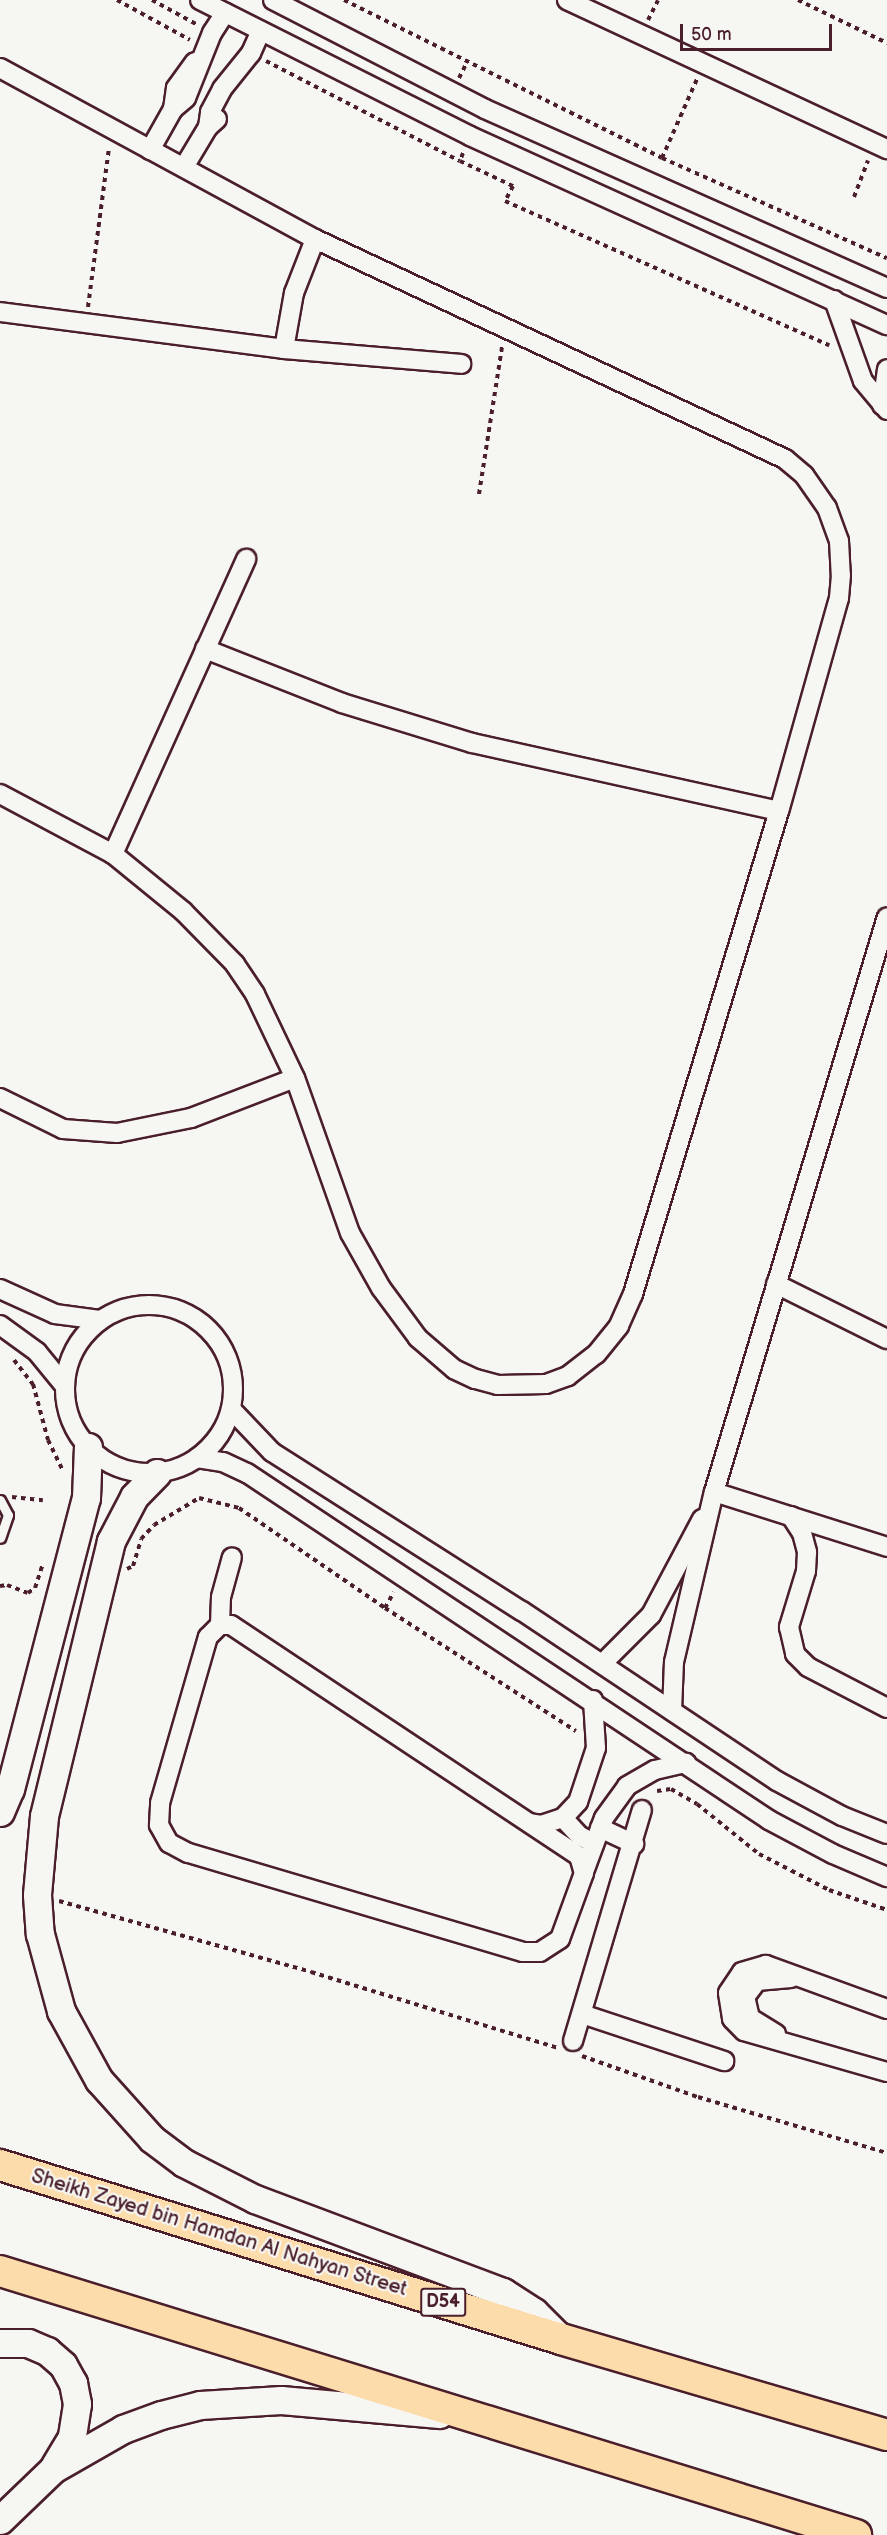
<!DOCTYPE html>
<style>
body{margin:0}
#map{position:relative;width:887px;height:2535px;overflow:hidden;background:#f6f6f2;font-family:"Balsamiq Sans",sans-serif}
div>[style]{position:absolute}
.path>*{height:4px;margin-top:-2px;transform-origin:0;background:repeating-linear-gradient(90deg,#4a1f2b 0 4.5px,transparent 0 9px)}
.roads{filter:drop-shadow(2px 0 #4a1f2b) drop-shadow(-2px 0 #4a1f2b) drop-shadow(0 2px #4a1f2b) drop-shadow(0 -2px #4a1f2b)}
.lane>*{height:9px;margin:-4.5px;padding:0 4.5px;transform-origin:4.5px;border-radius:4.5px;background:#f6f6f2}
.street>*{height:18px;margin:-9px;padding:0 9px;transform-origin:9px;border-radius:9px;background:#f6f6f2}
.street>.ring{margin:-9px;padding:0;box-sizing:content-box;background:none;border:18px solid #f6f6f2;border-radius:50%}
.secondary>*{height:27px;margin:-13.5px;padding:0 13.5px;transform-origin:13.5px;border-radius:13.5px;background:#f6f6f2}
.primary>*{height:30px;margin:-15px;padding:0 15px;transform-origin:15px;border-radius:15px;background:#fddcac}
span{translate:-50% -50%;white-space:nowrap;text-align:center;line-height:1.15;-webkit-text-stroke:4.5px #f6f6f2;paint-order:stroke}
.shield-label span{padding:2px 4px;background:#f6f6f2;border:2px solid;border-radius:4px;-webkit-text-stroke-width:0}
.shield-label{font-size:18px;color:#4a1f2b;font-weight:700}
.street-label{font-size:20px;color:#4a1f2b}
.scale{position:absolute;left:680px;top:24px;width:152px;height:27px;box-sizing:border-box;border:3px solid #4a1f2b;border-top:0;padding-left:8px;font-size:18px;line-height:21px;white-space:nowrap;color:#4a1f2b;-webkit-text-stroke:4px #f6f6f2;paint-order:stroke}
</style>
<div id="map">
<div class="path">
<div style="left:117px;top:0;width:83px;rotate:28.7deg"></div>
<div style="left:152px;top:0;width:50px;rotate:28.6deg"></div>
<div style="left:344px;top:0;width:355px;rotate:26.4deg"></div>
<div style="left:662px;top:158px;width:246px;rotate:24deg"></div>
<div style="left:798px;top:0;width:99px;rotate:25.8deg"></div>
<div style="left:648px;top:20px;width:22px;rotate:-63deg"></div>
<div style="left:266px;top:61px;width:218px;rotate:27.3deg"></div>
<div style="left:459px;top:78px;width:18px;rotate:-63deg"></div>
<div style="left:463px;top:153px;width:9px;rotate:111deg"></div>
<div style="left:460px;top:161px;width:59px;rotate:25.3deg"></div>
<div style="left:513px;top:186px;width:17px;rotate:118deg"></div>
<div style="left:505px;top:201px;width:355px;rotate:24deg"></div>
<div style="left:662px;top:158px;width:86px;rotate:-66.1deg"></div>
<div style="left:854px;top:197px;width:39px;rotate:-69deg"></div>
<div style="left:88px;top:307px;width:160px;rotate:-82.5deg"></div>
<div style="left:479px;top:494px;width:149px;rotate:-81.1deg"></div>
<div style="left:14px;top:1360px;width:31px;rotate:52deg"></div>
<div style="left:33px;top:1384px;width:58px;rotate:75deg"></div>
<div style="left:48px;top:1440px;width:32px;rotate:64deg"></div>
<div style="left:12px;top:1497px;width:31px;rotate:6deg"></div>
<div style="left:127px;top:1569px;width:7px;rotate:-27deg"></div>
<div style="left:133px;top:1566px;width:28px;rotate:-73deg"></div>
<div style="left:141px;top:1539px;width:19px;rotate:-47deg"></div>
<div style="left:154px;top:1525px;width:52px;rotate:-31deg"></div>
<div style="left:199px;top:1498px;width:41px;rotate:14deg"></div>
<div style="left:239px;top:1508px;width:177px;rotate:34.4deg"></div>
<div style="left:385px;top:1608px;width:18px;rotate:-61deg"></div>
<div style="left:0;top:1586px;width:7px;rotate:-8deg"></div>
<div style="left:7px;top:1585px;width:22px;rotate:21deg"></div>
<div style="left:28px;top:1593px;width:9px;rotate:-36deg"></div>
<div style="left:35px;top:1588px;width:23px;rotate:-72deg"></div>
<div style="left:385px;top:1608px;width:227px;rotate:32.8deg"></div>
<div style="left:657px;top:1791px;width:14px;rotate:-8deg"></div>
<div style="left:671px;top:1789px;width:30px;rotate:30deg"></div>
<div style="left:697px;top:1804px;width:80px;rotate:38.9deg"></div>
<div style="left:759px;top:1854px;width:79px;rotate:27.2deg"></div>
<div style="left:829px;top:1890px;width:61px;rotate:19deg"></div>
<div style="left:59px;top:1901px;width:262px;rotate:15.7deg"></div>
<div style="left:311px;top:1972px;width:258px;rotate:17.1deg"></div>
<div style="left:582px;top:2056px;width:123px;rotate:19.5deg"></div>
<div style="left:698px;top:2097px;width:197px;rotate:16.5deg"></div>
</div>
<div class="roads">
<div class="lane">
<div style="left:0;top:1500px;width:17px;rotate:62deg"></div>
<div style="left:8px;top:1515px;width:24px;rotate:109deg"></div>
</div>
<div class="street">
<div style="left:200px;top:0;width:302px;rotate:26.7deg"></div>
<div style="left:470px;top:136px;width:458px;rotate:24.4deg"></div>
<div style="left:273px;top:0;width:238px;rotate:27.2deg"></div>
<div style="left:485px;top:109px;width:440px;rotate:24deg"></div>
<div style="left:567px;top:0;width:353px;rotate:25deg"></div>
<div style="left:0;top:68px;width:358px;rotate:28.5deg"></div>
<div style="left:315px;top:239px;width:519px;rotate:25.08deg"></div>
<div style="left:785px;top:459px;width:25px;rotate:40deg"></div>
<div style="left:804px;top:475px;width:40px;rotate:55.1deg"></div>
<div style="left:827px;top:508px;width:35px;rotate:70deg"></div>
<div style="left:839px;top:541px;width:34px;rotate:87deg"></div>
<div style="left:841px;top:575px;width:23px;rotate:95deg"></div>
<div style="left:839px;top:598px;width:221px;rotate:105.7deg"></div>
<div style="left:779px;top:811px;width:505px;rotate:106.82deg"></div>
<div style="left:633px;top:1294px;width:35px;rotate:114deg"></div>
<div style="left:619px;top:1326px;width:36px;rotate:129deg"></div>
<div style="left:596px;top:1354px;width:36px;rotate:142deg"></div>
<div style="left:568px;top:1376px;width:23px;rotate:160deg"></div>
<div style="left:546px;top:1384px;width:48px;rotate:178.8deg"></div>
<div style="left:498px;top:1385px;width:24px;rotate:-165deg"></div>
<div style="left:475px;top:1379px;width:23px;rotate:-155deg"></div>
<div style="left:454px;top:1369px;width:48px;rotate:-139.3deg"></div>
<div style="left:418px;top:1338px;width:62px;rotate:-126.5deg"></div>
<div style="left:381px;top:1288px;width:63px;rotate:-119.4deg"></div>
<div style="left:350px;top:1233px;width:164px;rotate:-109.5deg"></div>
<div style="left:295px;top:1078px;width:93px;rotate:-115.5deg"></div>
<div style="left:255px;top:994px;width:36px;rotate:-124deg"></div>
<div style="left:235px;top:964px;width:74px;rotate:-134.5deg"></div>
<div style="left:183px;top:911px;width:90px;rotate:-140.8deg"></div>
<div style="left:113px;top:854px;width:128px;rotate:-152deg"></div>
<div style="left:173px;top:109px;width:21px;rotate:-82deg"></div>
<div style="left:176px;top:88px;width:32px;rotate:-54deg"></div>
<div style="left:208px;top:127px;width:15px;rotate:-82deg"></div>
<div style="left:210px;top:112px;width:26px;rotate:-62deg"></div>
<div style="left:222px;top:89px;width:46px;rotate:-51.1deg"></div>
<div style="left:251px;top:53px;width:24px;rotate:-66deg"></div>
<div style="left:150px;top:150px;width:47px;rotate:-60.7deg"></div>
<div style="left:173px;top:109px;width:17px;rotate:-40deg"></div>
<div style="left:186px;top:98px;width:70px;rotate:-68.2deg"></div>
<div style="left:212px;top:33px;width:24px;rotate:-57deg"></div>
<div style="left:184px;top:167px;width:47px;rotate:-59deg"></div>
<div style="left:208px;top:127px;width:12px;rotate:-42deg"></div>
<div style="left:834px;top:300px;width:86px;rotate:70.3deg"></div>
<div style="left:863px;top:381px;width:38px;rotate:50deg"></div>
<div style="left:0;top:312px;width:286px;rotate:7.4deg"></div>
<div style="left:284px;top:349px;width:178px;rotate:4.8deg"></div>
<div style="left:284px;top:349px;width:57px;rotate:-79.9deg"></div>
<div style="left:294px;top:293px;width:58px;rotate:-68.7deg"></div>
<div style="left:882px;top:405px;width:36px;rotate:-82deg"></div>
<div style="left:205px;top:649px;width:147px;rotate:21.5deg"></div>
<div style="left:342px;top:703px;width:136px;rotate:17.1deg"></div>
<div style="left:472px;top:743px;width:314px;rotate:12.5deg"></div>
<div style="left:113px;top:854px;width:324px;rotate:-65.7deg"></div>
<div style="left:0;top:1098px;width:70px;rotate:26.2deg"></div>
<div style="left:63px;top:1129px;width:54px;rotate:4.2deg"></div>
<div style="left:117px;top:1133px;width:76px;rotate:-11.5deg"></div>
<div style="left:191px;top:1118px;width:111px;rotate:-21deg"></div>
<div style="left:776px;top:1284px;width:124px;rotate:26.4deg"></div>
<div style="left:0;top:1289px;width:60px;rotate:24.4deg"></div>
<div style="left:55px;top:1314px;width:45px;rotate:7.6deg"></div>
<div class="ring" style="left:65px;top:1305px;width:150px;height:150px"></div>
<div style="left:0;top:1325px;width:46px;rotate:36.1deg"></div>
<div style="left:37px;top:1352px;width:43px;rotate:50.7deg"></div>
<div style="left:231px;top:1409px;width:59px;rotate:46.4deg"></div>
<div style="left:272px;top:1452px;width:296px;rotate:32.5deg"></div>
<div style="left:522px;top:1611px;width:306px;rotate:33.7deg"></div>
<div style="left:777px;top:1781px;width:74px;rotate:28.3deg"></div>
<div style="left:842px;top:1816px;width:48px;rotate:21.8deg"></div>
<div style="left:197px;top:1458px;width:26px;rotate:9deg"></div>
<div style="left:223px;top:1462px;width:26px;rotate:25deg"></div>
<div style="left:247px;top:1473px;width:627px;rotate:33.61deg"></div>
<div style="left:769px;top:1820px;width:72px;rotate:28deg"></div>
<div style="left:833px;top:1854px;width:59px;rotate:23.1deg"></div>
<div style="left:714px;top:1492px;width:182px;rotate:17.6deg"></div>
<div style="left:791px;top:1516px;width:20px;rotate:57deg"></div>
<div style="left:802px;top:1533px;width:20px;rotate:75deg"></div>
<div style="left:807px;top:1552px;width:19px;rotate:93deg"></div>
<div style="left:806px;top:1571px;width:59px;rotate:106.9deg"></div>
<div style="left:789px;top:1627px;width:28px;rotate:77deg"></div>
<div style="left:795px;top:1654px;width:18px;rotate:45deg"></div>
<div style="left:808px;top:1667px;width:89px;rotate:27.4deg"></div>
<div style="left:220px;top:1625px;width:11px"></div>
<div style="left:231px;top:1625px;width:418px;rotate:33.6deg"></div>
<div style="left:579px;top:1856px;width:18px;rotate:74deg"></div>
<div style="left:584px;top:1873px;width:70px;rotate:110deg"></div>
<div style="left:560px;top:1939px;width:24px;rotate:147deg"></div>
<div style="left:540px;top:1952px;width:17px;rotate:180deg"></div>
<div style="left:523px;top:1952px;width:349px;rotate:-163.5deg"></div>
<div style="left:188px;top:1853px;width:21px;rotate:-152deg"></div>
<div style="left:169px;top:1843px;width:21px;rotate:-119deg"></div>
<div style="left:159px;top:1825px;width:22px;rotate:-87deg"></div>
<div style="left:160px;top:1803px;width:173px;rotate:-73.9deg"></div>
<div style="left:208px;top:1637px;width:17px;rotate:-45deg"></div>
<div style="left:220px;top:1625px;width:28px;rotate:-88deg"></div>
<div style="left:221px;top:1597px;width:41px;rotate:-74.6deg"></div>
<div style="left:602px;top:1664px;width:69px;rotate:-45deg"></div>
<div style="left:651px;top:1615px;width:109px;rotate:-62deg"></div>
<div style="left:672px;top:1711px;width:49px;rotate:-87.7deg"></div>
<div style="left:674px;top:1662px;width:175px;rotate:-76.8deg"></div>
<div style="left:714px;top:1492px;width:600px;rotate:-73.26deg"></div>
<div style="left:563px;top:1818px;width:25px;rotate:47deg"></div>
<div style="left:580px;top:1836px;width:16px;rotate:27deg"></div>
<div style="left:530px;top:1823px;width:11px;rotate:10deg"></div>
<div style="left:541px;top:1825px;width:23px;rotate:-18deg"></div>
<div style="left:563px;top:1818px;width:22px;rotate:-47deg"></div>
<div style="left:578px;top:1802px;width:57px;rotate:-71.6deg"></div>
<div style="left:596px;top:1748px;width:48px;rotate:-93.6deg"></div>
<div style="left:600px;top:1828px;width:38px;rotate:25deg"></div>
<div style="left:585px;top:1869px;width:54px;rotate:-69.6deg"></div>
<div style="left:604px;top:1818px;width:39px;rotate:-54deg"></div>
<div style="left:627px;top:1786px;width:32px;rotate:-30deg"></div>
<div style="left:655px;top:1770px;width:32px;rotate:-13deg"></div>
<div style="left:887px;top:2009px;width:129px;rotate:-160deg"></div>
<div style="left:766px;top:1965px;width:25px;rotate:164deg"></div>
<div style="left:742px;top:1972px;width:25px;rotate:124deg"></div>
<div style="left:728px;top:1993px;width:26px;rotate:81deg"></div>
<div style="left:732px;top:2019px;width:17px;rotate:45deg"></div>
<div style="left:744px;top:2031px;width:149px;rotate:16deg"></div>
<div style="left:582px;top:2014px;width:150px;rotate:18.3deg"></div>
<div style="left:776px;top:2034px;width:31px;rotate:-148deg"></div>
<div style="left:750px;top:2018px;width:22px;rotate:-103deg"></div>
<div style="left:745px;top:1997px;width:20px;rotate:-53deg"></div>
<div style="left:757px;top:1981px;width:34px;rotate:-5deg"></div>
<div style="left:573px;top:2041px;width:241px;rotate:-73.4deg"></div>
</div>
<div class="secondary">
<div style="left:157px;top:1473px;width:33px;rotate:134deg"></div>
<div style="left:134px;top:1497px;width:50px;rotate:117.6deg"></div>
<div style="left:111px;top:1541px;width:283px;rotate:103.7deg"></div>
<div style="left:44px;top:1816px;width:79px;rotate:95.1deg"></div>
<div style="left:37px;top:1895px;width:39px;rotate:86deg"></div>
<div style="left:40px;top:1934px;width:80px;rotate:74.7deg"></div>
<div style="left:61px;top:2011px;width:79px;rotate:61.2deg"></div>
<div style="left:99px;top:2080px;width:79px;rotate:48.1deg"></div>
<div style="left:152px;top:2139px;width:40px;rotate:37deg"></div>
<div style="left:184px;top:2163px;width:80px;rotate:26.9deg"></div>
<div style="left:255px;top:2199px;width:265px;rotate:20.6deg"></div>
<div style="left:503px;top:2292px;width:37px;rotate:33deg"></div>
<div style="left:534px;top:2312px;width:38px;rotate:45deg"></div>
<div style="left:0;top:1812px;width:25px;rotate:-67deg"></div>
<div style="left:10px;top:1789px;width:301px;rotate:-75.4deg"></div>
<div style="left:86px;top:1498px;width:51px;rotate:-87.8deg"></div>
<div style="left:0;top:2343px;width:28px"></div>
<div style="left:28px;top:2343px;width:21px;rotate:23deg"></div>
<div style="left:47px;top:2351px;width:21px;rotate:41deg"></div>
<div style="left:63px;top:2365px;width:21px;rotate:61deg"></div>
<div style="left:73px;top:2383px;width:21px;rotate:79deg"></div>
<div style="left:77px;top:2404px;width:33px;rotate:99deg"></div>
<div style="left:72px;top:2437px;width:33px;rotate:121deg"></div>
<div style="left:0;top:2520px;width:74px;rotate:-43.9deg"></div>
<div style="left:53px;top:2469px;width:81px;rotate:-29.7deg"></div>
<div style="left:123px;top:2429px;width:40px;rotate:-20.2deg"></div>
<div style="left:161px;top:2415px;width:40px;rotate:-14.4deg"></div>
<div style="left:200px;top:2405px;width:81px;rotate:-3.5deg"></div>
<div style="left:281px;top:2400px;width:159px;rotate:5.1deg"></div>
</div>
<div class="primary">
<div style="left:0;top:2165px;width:587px;rotate:17.23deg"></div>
<div style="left:561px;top:2339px;width:340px;rotate:16.4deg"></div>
<div style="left:0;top:2271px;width:896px;rotate:17.14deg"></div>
</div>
</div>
<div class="shield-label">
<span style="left:443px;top:2302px">D54</span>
</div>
<div class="street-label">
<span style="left:219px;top:2233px;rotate:17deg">Sheikh Zayed bin Hamdan Al Nahyan Street</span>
</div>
<div class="scale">50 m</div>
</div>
